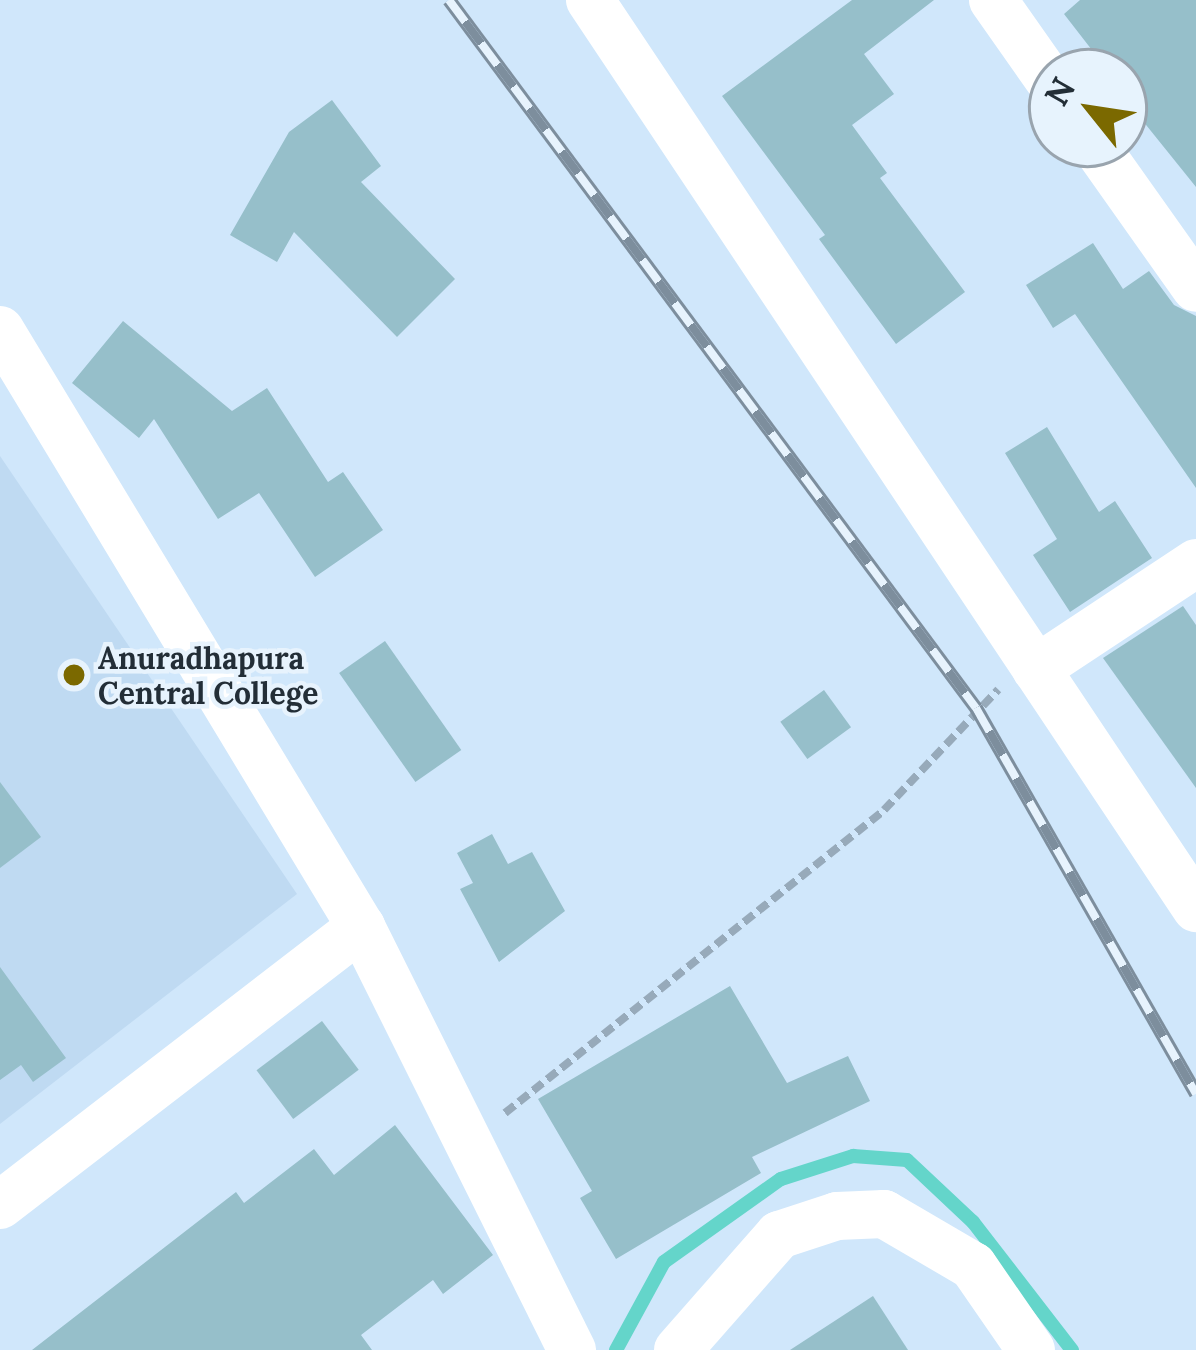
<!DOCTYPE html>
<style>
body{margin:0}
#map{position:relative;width:1196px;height:1350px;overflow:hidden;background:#d0e7fb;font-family:Lora,serif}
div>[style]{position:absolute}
.built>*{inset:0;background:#bfdaf2}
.stream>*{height:14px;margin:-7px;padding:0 7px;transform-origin:7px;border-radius:7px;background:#64d5ca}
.building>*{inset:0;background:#96bfca;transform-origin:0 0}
.path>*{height:8px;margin-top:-4px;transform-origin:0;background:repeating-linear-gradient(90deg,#97aaba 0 12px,transparent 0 18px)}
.minor>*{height:48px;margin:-24px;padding:0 24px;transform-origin:24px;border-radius:24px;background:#fff}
.rail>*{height:14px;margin-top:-7px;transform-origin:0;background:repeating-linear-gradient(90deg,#e7f3fd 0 27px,#7d8e9d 0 54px);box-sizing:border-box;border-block:3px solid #7d8e9d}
.dots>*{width:33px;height:33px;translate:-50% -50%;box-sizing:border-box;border:6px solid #e7f3fd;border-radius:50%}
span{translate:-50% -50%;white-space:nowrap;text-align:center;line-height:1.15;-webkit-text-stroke:9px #e7f3fd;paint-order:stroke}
.poi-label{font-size:30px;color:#232e37;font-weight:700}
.left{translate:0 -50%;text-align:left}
.north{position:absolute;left:1028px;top:48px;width:120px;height:120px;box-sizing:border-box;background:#e7f3fd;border:3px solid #99a4ae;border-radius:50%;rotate:300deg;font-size:33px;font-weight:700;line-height:48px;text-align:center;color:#232e37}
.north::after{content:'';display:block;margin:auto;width:42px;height:54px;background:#7b6900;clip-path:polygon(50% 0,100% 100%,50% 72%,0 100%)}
</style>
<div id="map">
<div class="built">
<div style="clip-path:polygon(0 456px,297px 894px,0 1124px)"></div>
</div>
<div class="stream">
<div style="left:616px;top:1350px;width:100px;rotate:-61.4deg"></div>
<div style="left:664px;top:1262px;width:143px;rotate:-35.4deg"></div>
<div style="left:781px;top:1179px;width:76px;rotate:-17.7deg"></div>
<div style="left:853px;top:1156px;width:54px;rotate:4.2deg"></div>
<div style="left:907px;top:1160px;width:91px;rotate:43.2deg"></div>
<div style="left:973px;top:1222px;width:162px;rotate:52.3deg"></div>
</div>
<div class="building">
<div style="clip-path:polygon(852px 0,934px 0,864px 54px,894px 94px,852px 125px,887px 173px,880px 178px,965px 292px,896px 344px,819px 239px,825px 235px,722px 96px)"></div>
<div style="clip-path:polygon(1080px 0,1196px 0,1196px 187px,1130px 105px,1124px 72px,1109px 72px,1064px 14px)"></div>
<div style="clip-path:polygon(332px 100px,381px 166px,361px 182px,455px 279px,397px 337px,294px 232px,277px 262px,230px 235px,289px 132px)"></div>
<div style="clip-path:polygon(1093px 243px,1123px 289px,1149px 271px,1174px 305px,1196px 316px,1196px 488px,1075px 314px,1053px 328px,1026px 285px)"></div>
<div style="clip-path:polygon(123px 321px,232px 411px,267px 388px,328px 482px,343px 472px,383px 530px,315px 577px,259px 493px,218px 519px,154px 419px,139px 438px,72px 383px)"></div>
<div style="clip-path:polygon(1047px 427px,1099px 512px,1115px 501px,1152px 558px,1070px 612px,1033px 555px,1057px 539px,1005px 453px)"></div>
<div style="clip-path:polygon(1183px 606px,1196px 625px,1196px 788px,1103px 658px)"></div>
<div style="left:385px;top:641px;width:133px;height:56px;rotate:55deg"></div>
<div style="left:824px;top:690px;width:46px;height:54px;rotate:54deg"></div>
<div style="clip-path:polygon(0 782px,41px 837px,0 868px)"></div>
<div style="clip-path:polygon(492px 834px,508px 864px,532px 852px,565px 911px,499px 962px,460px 889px,473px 883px,457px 853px)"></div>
<div style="clip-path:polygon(0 967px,66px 1058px,33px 1082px,21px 1065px,0 1080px)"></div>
<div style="clip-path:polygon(730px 986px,787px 1083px,848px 1056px,870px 1101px,752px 1157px,761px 1173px,616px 1259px,580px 1198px,592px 1191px,538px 1099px)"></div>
<div style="left:322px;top:1021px;width:61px;height:82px;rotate:53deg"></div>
<div style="clip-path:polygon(395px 1125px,493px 1255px,443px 1294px,433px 1280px,361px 1335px,372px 1350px,32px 1350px,236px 1192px,244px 1203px,314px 1149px,334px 1175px)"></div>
<div style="clip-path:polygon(873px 1296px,908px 1350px,790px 1350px)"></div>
</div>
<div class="path">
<div style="left:505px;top:1113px;width:485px;rotate:-38.6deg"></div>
<div style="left:884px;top:810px;width:166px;rotate:-46.5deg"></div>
</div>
<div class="minor">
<div style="left:590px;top:0;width:1092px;rotate:56.28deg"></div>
<div style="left:993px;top:0;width:103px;rotate:54.9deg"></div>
<div style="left:1094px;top:144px;width:176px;rotate:54.7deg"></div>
<div style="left:0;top:330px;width:698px;rotate:58.84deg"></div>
<div style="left:361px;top:927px;width:473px;rotate:63.5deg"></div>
<div style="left:1036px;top:669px;width:192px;rotate:-33.5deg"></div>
<div style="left:0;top:1205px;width:456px;rotate:-37.6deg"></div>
<div style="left:678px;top:1350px;width:153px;rotate:-48.7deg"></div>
<div style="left:779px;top:1235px;width:61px;rotate:-18.1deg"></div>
<div style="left:837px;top:1216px;width:47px;rotate:-2.4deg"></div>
<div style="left:884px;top:1214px;width:103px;rotate:30.3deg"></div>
<div style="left:973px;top:1266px;width:102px;rotate:55.4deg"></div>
</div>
<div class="rail">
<div style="left:449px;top:0;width:883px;rotate:53.34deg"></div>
<div style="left:976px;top:708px;width:444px;rotate:60.3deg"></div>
</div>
<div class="dots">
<div style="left:74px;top:675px;background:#7b6900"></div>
</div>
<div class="poi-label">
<span class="left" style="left:98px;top:675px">Anuradhapura<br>Central College</span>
</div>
<div class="north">N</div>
</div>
